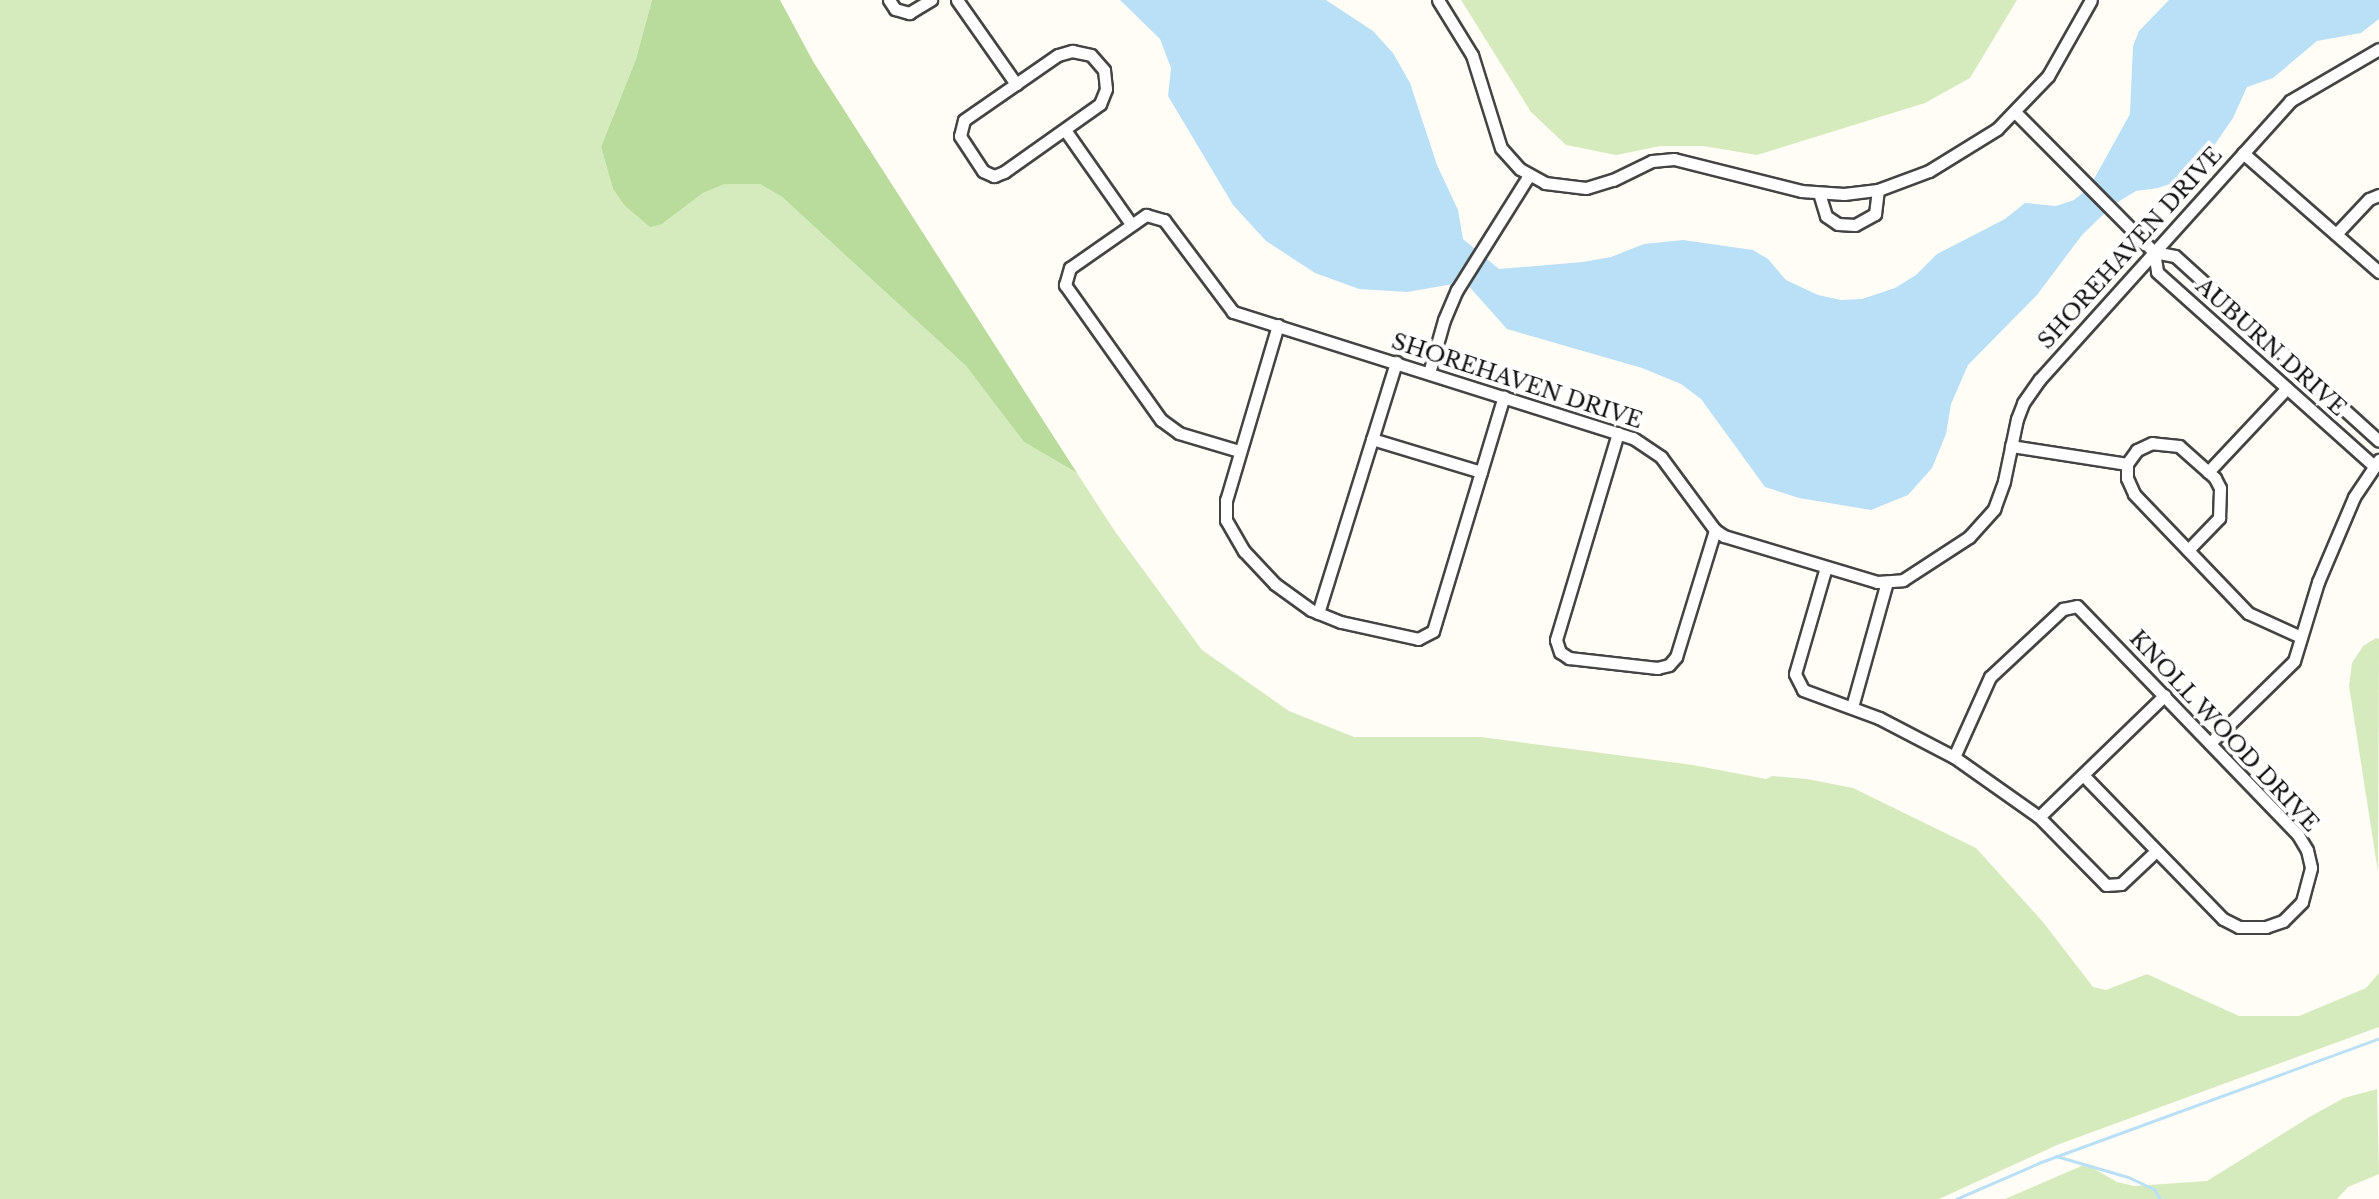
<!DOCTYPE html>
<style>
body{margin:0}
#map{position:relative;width:2379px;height:1199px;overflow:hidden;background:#fffdf5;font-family:"Libre Baskerville",serif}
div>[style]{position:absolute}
.green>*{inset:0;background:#d5ebbd}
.forest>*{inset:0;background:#b9dc9c}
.water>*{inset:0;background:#b9e0f7}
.stream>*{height:3px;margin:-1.5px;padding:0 1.5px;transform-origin:1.5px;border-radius:1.5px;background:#b9e0f7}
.roads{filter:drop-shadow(2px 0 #444) drop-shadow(-2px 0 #444) drop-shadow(0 2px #444) drop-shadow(0 -2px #444)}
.minor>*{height:11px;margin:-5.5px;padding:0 5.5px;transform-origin:5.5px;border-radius:5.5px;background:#fff}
span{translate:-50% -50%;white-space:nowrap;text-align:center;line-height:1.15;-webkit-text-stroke:8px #fff;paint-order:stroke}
.street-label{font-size:22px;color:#111}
</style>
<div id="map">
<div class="green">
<div style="clip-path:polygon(0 0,652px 0,636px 59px,601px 147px,613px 189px,624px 205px,662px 224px,703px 193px,725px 184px,760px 184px,782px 197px,966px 366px,1024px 442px,1077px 473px,1114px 530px,1202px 650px,1289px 711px,1354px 737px,1481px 737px,1693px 765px,1766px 779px,1772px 776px,1807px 779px,1853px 788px,1976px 848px,2043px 922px,2093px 987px,2106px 990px,2147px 974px,2239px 1016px,2299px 1016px,2366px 988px,2379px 973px,2379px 1027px,2057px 1145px,1939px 1199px,0 1199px)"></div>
<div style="clip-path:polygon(1461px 0,2017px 0,1970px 78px,1925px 103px,1757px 155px,1703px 146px,1661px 146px,1616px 155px,1566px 145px,1531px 112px)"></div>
<div style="clip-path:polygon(2376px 638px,2379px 639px,2378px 872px,2349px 686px,2352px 663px,2363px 646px)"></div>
<div style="clip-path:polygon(2377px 1089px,2379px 1174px,2348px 1187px,2337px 1199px,2005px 1199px,2086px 1164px,2117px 1182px,2134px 1186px,2207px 1181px,2311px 1116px,2344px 1098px)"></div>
</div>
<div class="forest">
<div style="clip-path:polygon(652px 0,780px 0,814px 63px,1077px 473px,1024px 442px,966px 366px,782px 197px,760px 184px,725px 184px,703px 193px,662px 224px,650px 227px,624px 205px,613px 189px,601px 147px,636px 59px)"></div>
</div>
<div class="water">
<div style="clip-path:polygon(1120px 0,1326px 0,1373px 31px,1393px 53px,1410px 83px,1437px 165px,1458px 210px,1463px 239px,1499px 269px,1583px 262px,1611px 257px,1644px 244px,1683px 240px,1753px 250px,1768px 259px,1786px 280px,1818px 295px,1841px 300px,1862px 299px,1895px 288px,1916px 275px,1937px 254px,2005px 219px,2025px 203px,2056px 206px,2074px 200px,2089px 188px,2130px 114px,2133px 46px,2139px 31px,2169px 0,2379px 0,2379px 19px,2361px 33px,2317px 41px,2273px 78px,2247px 87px,2233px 118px,2193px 176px,2158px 188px,2136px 191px,2113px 205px,2082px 235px,2037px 295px,1968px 365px,1951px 404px,1946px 434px,1932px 468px,1908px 495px,1871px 510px,1799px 498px,1765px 487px,1701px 399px,1681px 384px,1642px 368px,1507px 329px,1465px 282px,1407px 292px,1359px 289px,1315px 273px,1266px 241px,1233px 205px,1168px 96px,1171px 68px,1160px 39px)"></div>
</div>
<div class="stream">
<div style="left:2056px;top:1156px;width:75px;rotate:16.3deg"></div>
<div style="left:2128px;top:1177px;width:29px;rotate:25deg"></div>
<div style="left:2154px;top:1189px;width:12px;rotate:59deg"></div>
<div style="left:1956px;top:1199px;width:93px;rotate:-23.5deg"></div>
<div style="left:2041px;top:1162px;width:360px;rotate:-20.1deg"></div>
</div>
<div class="roads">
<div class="minor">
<div style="left:889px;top:0;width:11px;rotate:56deg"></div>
<div style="left:895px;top:9px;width:15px;rotate:16deg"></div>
<div style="left:909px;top:13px;width:26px;rotate:-31deg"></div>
<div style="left:957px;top:0;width:103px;rotate:54.9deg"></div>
<div style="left:1438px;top:0;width:65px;rotate:58.3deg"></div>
<div style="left:1472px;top:55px;width:97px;rotate:72.7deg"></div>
<div style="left:1501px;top:148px;width:28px;rotate:48deg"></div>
<div style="left:1520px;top:169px;width:29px;rotate:29deg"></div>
<div style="left:1545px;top:183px;width:41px;rotate:7deg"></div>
<div style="left:1586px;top:188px;width:28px;rotate:-17deg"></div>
<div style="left:1613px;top:180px;width:43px;rotate:-26deg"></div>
<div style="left:1652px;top:161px;width:22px;rotate:-5deg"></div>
<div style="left:1674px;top:159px;width:131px;rotate:14.1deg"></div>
<div style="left:1801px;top:191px;width:43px;rotate:4deg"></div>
<div style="left:1844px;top:194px;width:34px;rotate:-7deg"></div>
<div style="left:1878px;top:190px;width:54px;rotate:-20.4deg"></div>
<div style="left:1929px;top:171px;width:80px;rotate:-31.7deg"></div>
<div style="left:1997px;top:129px;width:74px;rotate:-46.1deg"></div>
<div style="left:2048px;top:76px;width:87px;rotate:-60.5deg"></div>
<div style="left:1072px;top:51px;width:19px;rotate:12deg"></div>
<div style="left:1091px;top:55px;width:20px;rotate:49deg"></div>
<div style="left:1104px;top:70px;width:19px;rotate:84deg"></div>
<div style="left:1106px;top:89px;width:16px;rotate:112deg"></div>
<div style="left:1100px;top:104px;width:118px;rotate:144.7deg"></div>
<div style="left:1004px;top:172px;width:11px;rotate:158deg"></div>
<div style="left:994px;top:176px;width:12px;rotate:-156deg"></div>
<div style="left:983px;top:171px;width:42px;rotate:-123.3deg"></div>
<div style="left:960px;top:136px;width:16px;rotate:-76deg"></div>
<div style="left:964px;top:120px;width:114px;rotate:-34.7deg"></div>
<div style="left:1058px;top:55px;width:15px;rotate:-16deg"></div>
<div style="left:2015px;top:112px;width:197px;rotate:45.2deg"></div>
<div style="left:2154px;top:252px;width:20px;rotate:81deg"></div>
<div style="left:2157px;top:272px;width:291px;rotate:41.8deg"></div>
<div style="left:1065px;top:130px;width:115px;rotate:54.9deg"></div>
<div style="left:2243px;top:153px;width:181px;rotate:41.2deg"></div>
<div style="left:1819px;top:193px;width:24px;rotate:73deg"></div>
<div style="left:1826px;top:216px;width:14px;rotate:34deg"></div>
<div style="left:1838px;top:224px;width:17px;rotate:3deg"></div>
<div style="left:1855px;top:225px;width:23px;rotate:-29deg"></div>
<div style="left:1875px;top:214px;width:24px;rotate:-83deg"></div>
<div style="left:2336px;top:234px;width:48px;rotate:-46.7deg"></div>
<div style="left:2369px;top:199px;width:11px;rotate:-22deg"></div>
<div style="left:2154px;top:252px;width:21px;rotate:11deg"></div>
<div style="left:2175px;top:256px;width:275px;rotate:42.2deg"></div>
<div style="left:1278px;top:325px;width:183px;rotate:106.5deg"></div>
<div style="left:1226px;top:500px;width:20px;rotate:90deg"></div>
<div style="left:1226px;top:520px;width:36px;rotate:60deg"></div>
<div style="left:1244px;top:551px;width:45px;rotate:46.8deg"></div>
<div style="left:1275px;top:584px;width:44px;rotate:35.8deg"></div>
<div style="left:1311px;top:610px;width:32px;rotate:22deg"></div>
<div style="left:1341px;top:622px;width:79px;rotate:12.4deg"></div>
<div style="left:1418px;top:639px;width:17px;rotate:-28deg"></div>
<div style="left:1433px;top:631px;width:245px;rotate:-73.2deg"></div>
<div style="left:1429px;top:373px;width:55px;rotate:-74.2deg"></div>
<div style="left:1444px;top:320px;width:33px;rotate:-67deg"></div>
<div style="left:1457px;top:290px;width:136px;rotate:-57.9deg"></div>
<div style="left:1618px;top:433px;width:216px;rotate:106.7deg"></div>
<div style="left:1556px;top:640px;width:13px;rotate:72deg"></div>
<div style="left:1560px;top:652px;width:11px;rotate:34deg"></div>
<div style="left:1569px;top:658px;width:89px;rotate:6.5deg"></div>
<div style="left:1657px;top:668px;width:12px;rotate:-14deg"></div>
<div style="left:1669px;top:665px;width:11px;rotate:-49deg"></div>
<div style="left:1676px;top:657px;width:133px;rotate:-72.9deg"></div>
<div style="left:1372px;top:439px;width:114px;rotate:16.8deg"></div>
<div style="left:2011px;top:446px;width:117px;rotate:8.8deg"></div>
<div style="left:1239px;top:451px;width:63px;rotate:-163.3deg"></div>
<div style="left:1179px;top:433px;width:22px;rotate:-144deg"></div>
<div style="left:1161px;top:420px;width:166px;rotate:-125.4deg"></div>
<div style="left:1065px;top:285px;width:18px;rotate:-74deg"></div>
<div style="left:1070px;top:268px;width:93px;rotate:-34.9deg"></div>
<div style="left:1146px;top:215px;width:19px;rotate:16deg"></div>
<div style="left:1164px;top:220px;width:115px;rotate:53.1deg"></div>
<div style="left:1233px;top:312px;width:419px;rotate:17.5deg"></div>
<div style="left:1633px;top:438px;width:34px;rotate:34deg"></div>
<div style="left:1661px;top:457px;width:91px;rotate:53.5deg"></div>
<div style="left:1715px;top:530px;width:11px;rotate:34deg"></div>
<div style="left:1724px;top:536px;width:160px;rotate:16.7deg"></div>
<div style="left:1877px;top:582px;width:26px;rotate:-4deg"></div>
<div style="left:1903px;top:580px;width:79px;rotate:-33.1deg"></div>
<div style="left:1969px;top:537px;width:38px;rotate:-48deg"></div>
<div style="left:1994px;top:509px;width:30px;rotate:-70deg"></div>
<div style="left:2004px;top:481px;width:63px;rotate:-78.2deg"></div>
<div style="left:2017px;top:419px;width:17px;rotate:-69deg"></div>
<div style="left:2023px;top:403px;width:29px;rotate:-55deg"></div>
<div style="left:2040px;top:379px;width:374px;rotate:-48deg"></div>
<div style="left:2290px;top:101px;width:103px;rotate:-30.3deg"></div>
<div style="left:2208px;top:472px;width:115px;rotate:-46.8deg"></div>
<div style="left:2188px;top:550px;width:45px;rotate:-45.9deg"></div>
<div style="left:2219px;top:518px;width:30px;rotate:-88deg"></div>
<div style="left:2220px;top:488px;width:11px;rotate:-117deg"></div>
<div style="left:2215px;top:478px;width:48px;rotate:-138.4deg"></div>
<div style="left:2179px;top:446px;width:27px;rotate:-174deg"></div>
<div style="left:2152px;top:443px;width:17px;rotate:155deg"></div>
<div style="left:2137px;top:450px;width:17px;rotate:126deg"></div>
<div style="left:2127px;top:464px;width:14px;rotate:90deg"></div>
<div style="left:2127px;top:478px;width:17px;rotate:66deg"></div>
<div style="left:2134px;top:494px;width:165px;rotate:46.2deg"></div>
<div style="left:2248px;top:613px;width:58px;rotate:24.4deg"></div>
<div style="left:1826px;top:567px;width:111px;rotate:106.2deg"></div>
<div style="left:1795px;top:674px;width:18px;rotate:63deg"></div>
<div style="left:1803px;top:690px;width:81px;rotate:20.2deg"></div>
<div style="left:1879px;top:718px;width:85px;rotate:27.5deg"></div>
<div style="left:1954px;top:757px;width:104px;rotate:35.2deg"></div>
<div style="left:2039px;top:817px;width:95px;rotate:45.4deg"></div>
<div style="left:2106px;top:885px;width:15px;rotate:-4deg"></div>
<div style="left:2121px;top:884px;width:47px;rotate:-43.3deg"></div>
<div style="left:1318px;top:613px;width:263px;rotate:-72.7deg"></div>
<div style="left:1852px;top:707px;width:130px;rotate:-74.4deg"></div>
<div style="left:2210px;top:743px;width:117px;rotate:-44.3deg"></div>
<div style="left:2294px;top:661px;width:83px;rotate:-73.1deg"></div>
<div style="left:2318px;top:582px;width:92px;rotate:-67deg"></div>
<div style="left:2354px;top:497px;width:45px;rotate:-56deg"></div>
<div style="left:1954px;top:757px;width:88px;rotate:-65.8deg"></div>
<div style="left:1990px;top:677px;width:100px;rotate:-43deg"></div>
<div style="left:2063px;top:609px;width:14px;rotate:-12deg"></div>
<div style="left:2077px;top:606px;width:318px;rotate:46deg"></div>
<div style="left:2298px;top:835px;width:17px;rotate:59deg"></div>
<div style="left:2307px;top:850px;width:18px;rotate:77deg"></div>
<div style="left:2311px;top:868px;width:35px;rotate:105deg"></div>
<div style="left:2302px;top:902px;width:27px;rotate:135deg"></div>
<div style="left:2283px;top:921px;width:18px;rotate:161deg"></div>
<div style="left:2266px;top:927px;width:27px;rotate:180deg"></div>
<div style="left:2239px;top:927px;width:18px;rotate:-153deg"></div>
<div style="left:2223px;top:919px;width:201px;rotate:-134.2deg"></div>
<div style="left:2039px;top:817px;width:175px;rotate:-44.1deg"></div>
</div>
</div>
<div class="street-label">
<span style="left:2130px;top:248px;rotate:-48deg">SHOREHAVEN DRIVE</span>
<span style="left:2271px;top:347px;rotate:42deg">AUBURN DRIVE</span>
<span style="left:1517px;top:381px;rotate:18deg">SHOREHAVEN DRIVE</span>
<span style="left:2224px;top:731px;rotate:47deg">KNOLL WOOD DRIVE</span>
</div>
</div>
